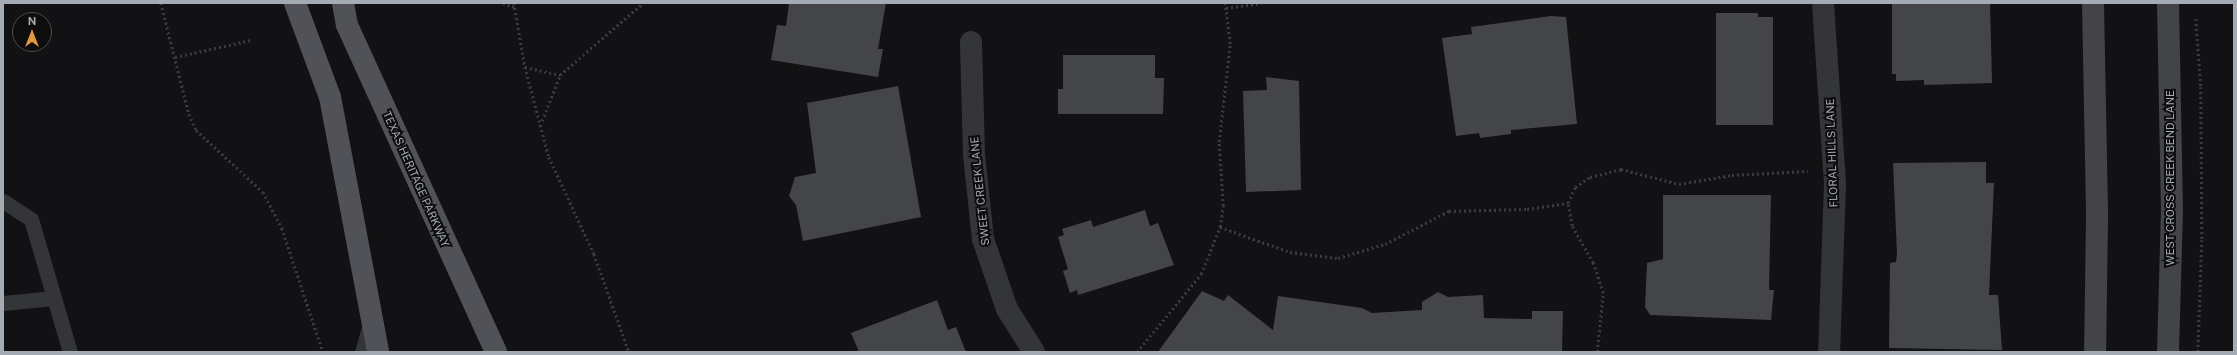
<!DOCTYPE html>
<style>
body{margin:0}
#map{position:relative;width:2237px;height:355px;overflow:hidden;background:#121214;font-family:"Public Sans",sans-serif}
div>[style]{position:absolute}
.building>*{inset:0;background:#444549}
.path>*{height:2.5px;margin-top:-1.25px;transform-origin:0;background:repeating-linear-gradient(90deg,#3a3c3f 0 2px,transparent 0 5px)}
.service>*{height:15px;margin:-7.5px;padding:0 7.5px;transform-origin:7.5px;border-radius:7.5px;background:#343538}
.minor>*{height:22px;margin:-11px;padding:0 11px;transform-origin:11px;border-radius:11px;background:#343538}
.secondary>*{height:22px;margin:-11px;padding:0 11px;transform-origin:11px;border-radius:11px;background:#424448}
.primary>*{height:22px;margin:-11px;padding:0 11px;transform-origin:11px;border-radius:11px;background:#505257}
span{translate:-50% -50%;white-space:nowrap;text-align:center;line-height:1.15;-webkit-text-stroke:4px #0d0d0e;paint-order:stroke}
.street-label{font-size:11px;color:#a5abb3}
.frame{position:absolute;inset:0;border:4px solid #a5abb3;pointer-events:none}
.north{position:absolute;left:12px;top:12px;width:40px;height:40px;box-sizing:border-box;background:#0d0d0e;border:1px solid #4a4c50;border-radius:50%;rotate:0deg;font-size:11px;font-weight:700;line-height:16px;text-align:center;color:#a5abb3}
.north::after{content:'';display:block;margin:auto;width:14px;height:18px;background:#e1953d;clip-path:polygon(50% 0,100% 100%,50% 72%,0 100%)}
</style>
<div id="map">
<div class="building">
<div style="clip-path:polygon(789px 3px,886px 3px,878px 49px,883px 49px,878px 77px,771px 60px,777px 25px,786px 26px)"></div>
<div style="clip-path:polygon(1892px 3px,1990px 3px,1992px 83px,1924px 85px,1924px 80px,1896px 81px,1896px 74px,1892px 74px)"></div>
<div style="clip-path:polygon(1716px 13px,1758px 13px,1758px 17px,1773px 17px,1773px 125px,1716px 125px)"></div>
<div style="clip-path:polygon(1551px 16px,1566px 17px,1577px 124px,1511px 130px,1511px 134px,1480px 138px,1479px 133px,1456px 136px,1442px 38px,1472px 34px,1471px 27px)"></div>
<div style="clip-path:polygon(1063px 55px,1155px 55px,1155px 78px,1164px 78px,1163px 114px,1058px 114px,1058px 89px,1063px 89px)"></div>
<div style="clip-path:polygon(1266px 77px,1299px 81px,1301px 190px,1246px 192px,1243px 91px,1267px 90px)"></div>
<div style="clip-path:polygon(898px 86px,921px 217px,803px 241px,796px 205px,789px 196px,795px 177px,816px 173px,807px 103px)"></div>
<div style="clip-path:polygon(1986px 162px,1986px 183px,1994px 183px,1989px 295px,1998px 295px,2002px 350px,1889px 348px,1890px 263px,1896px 262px,1897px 254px,1893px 163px)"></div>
<div style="clip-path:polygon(1663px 195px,1771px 195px,1769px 290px,1774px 290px,1771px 320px,1650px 315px,1645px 307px,1647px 263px,1663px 259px)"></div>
<div style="clip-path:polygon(1145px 210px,1150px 226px,1158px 223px,1174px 265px,1078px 295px,1077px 290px,1070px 293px,1063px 271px,1068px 269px,1058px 237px,1064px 235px,1062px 229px,1091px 220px,1093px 227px)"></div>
<div style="clip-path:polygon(1202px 291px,1224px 301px,1228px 295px,1273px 330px,1278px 296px,1362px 308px,1372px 313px,1422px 310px,1422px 302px,1438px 292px,1448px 297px,1483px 295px,1484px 318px,1532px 319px,1532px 311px,1563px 311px,1562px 352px,1158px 352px)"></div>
<div style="clip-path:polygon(937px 300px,948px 330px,956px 327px,966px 352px,859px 352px,851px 333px)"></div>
</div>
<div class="path">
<div style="left:161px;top:3px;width:114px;rotate:75.8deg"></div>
<div style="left:189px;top:114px;width:17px;rotate:66deg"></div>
<div style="left:196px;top:130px;width:91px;rotate:42.8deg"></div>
<div style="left:263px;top:192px;width:41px;rotate:62.2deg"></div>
<div style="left:282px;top:228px;width:131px;rotate:71.7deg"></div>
<div style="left:503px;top:3px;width:12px;rotate:20deg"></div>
<div style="left:514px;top:3px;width:65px;rotate:80.2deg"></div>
<div style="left:525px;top:67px;width:93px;rotate:75.1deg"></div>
<div style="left:549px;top:157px;width:107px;rotate:65.1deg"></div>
<div style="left:594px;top:254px;width:104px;rotate:70.3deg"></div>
<div style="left:1226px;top:8px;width:36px;rotate:-8deg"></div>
<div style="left:2196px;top:19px;width:68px;rotate:85.8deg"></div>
<div style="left:2201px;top:87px;width:153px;rotate:89.6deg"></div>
<div style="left:2202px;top:240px;width:112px;rotate:92deg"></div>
<div style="left:175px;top:57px;width:78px;rotate:-12.6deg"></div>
<div style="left:525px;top:67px;width:36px;rotate:13deg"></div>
<div style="left:542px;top:121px;width:49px;rotate:-68.6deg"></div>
<div style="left:560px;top:75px;width:110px;rotate:-40.9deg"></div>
<div style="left:1220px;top:227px;width:74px;rotate:19.7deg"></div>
<div style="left:1290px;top:252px;width:48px;rotate:7.1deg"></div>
<div style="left:1338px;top:258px;width:49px;rotate:-16.6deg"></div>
<div style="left:1385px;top:244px;width:72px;rotate:-27.3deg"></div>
<div style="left:1449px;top:211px;width:78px;rotate:-1.5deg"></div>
<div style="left:1527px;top:209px;width:41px;rotate:-8.3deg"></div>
<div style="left:1137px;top:352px;width:101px;rotate:-50.6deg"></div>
<div style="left:1201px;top:274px;width:51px;rotate:-68deg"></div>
<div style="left:1220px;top:227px;width:21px;rotate:-82deg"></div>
<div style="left:1223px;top:206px;width:64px;rotate:-93.6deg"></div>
<div style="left:1219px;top:142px;width:99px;rotate:-83.6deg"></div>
<div style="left:1230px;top:44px;width:41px;rotate:-97deg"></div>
<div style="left:1597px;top:352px;width:59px;rotate:-84.2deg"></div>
<div style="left:1603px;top:293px;width:32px;rotate:-108deg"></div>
<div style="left:1593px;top:263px;width:43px;rotate:-119.6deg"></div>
<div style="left:1572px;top:226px;width:23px;rotate:-100deg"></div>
<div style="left:1568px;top:203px;width:17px;rotate:-66deg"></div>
<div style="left:1575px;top:187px;width:18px;rotate:-34deg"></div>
<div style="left:1590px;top:177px;width:32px;rotate:-14deg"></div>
<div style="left:1621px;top:169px;width:60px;rotate:14.5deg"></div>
<div style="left:1679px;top:184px;width:54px;rotate:-9.6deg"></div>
<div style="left:1732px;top:175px;width:76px;rotate:-3deg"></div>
</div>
<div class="service">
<div style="left:3px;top:201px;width:33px;rotate:33deg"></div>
<div style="left:31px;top:219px;width:139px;rotate:73.7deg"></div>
<div style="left:3px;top:303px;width:51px;rotate:-5.6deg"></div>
<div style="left:362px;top:352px;width:29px;rotate:-74deg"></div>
</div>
<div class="minor">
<div style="left:1823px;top:3px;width:181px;rotate:86.2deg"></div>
<div style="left:1835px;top:184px;width:168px;rotate:92deg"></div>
<div style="left:971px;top:42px;width:113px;rotate:88.5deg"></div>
<div style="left:974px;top:155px;width:84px;rotate:83.9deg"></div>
<div style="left:983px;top:239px;width:74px;rotate:71.1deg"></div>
<div style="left:1007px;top:309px;width:51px;rotate:57.9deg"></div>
</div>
<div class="secondary">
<div style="left:2093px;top:3px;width:214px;rotate:88.9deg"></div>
<div style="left:2097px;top:217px;width:135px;rotate:90.8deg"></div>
<div style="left:2168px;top:3px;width:206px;rotate:88.9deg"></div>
<div style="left:2172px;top:209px;width:143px;rotate:91.6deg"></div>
</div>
<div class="primary">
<div style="left:295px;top:3px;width:100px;rotate:69.6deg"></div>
<div style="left:330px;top:97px;width:259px;rotate:79.3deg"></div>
<div style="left:343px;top:3px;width:22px;rotate:80deg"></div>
<div style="left:347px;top:25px;width:359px;rotate:65.5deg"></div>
</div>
<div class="street-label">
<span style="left:1832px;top:153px;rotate:-92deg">FLORAL HILLS LANE</span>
<span style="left:2170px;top:178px;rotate:-90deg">WEST CROSS CREEK BEND LANE</span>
<span style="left:416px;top:179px;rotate:66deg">TEXAS HERITAGE PARKWAY</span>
<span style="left:980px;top:191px;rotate:-96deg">SWEET CREEK LANE</span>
</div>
<div class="frame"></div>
<div class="north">N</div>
</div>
